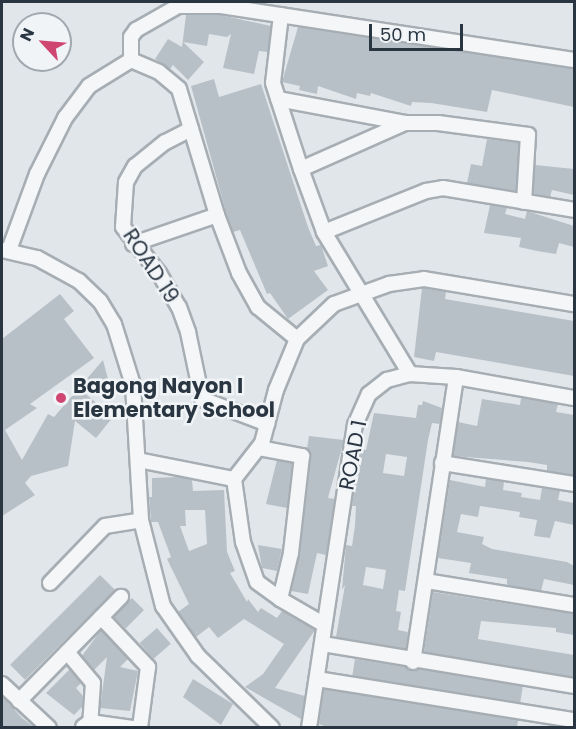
<!DOCTYPE html>
<style>
body{margin:0}
#map{position:relative;width:576px;height:729px;overflow:hidden;background:#e1e6ea;font-family:Poppins,sans-serif}
div>[style]{position:absolute}
.building>*{inset:0;background:#b8c0c7;transform-origin:0 0}
.roads{filter:drop-shadow(2px 0 #a6aeb4) drop-shadow(-2px 0 #a6aeb4) drop-shadow(0 2px #a6aeb4) drop-shadow(0 -2px #a6aeb4)}
.minor>*{height:14px;margin:-7px;padding:0 7px;transform-origin:7px;border-radius:7px;background:#f4f6f8}
.dots>*{width:16px;height:16px;translate:-50% -50%;box-sizing:border-box;border:3px solid #f1f4f7;border-radius:50%}
span{translate:-50% -50%;white-space:nowrap;text-align:center;line-height:1.15;-webkit-text-stroke:5px #f1f4f7;paint-order:stroke}
.street-label{font-size:21px;color:#293642}
.poi-label{font-size:21px;color:#293642;font-weight:700}
.left{translate:0 -50%;text-align:left}
.frame{position:absolute;inset:0;border:3px solid #293642;pointer-events:none}
.north{position:absolute;left:12px;top:12px;width:60px;height:60px;box-sizing:border-box;background:#f1f4f7;border:2px solid #a1a8af;border-radius:50%;rotate:296deg;font-size:16px;font-weight:700;line-height:24px;text-align:center;color:#293642}
.north::after{content:'';display:block;margin:auto;width:21px;height:27px;background:#cf4671;clip-path:polygon(50% 0,100% 100%,50% 72%,0 100%)}
.scale{position:absolute;left:369px;top:24px;width:94px;height:27px;box-sizing:border-box;border:3px solid #293642;border-top:0;padding-left:8px;font-size:18px;line-height:21px;white-space:nowrap;color:#293642;-webkit-text-stroke:4px #f1f4f7;paint-order:stroke}
</style>
<div id="map">
<div class="building">
<div style="clip-path:polygon(186px 15px,220px 15px,271px 26px,268px 52px,259px 51px,254px 74px,223px 68px,231px 34px,227px 37px,209px 34px,207px 46px,183px 42px,204px 62px,188px 80px,173px 65px,170px 69px,155px 59px,168px 39px,182px 47px)"></div>
<div style="clip-path:polygon(298px 27px,574px 69px,574px 107px,492px 90px,487px 112px,431px 103px,412px 102px,411px 106px,371px 93px,370px 96px,357px 93px,356px 99px,318px 86px,317px 94px,299px 90px,300px 86px,282px 82px)"></div>
<div style="clip-path:polygon(214px 79px,219px 97px,261px 84px,308px 227px,316px 246px,321px 245px,328px 266px,314px 271px,328px 290px,288px 319px,270px 293px,267px 294px,240px 230px,233px 232px,226px 212px,191px 86px)"></div>
<div style="clip-path:polygon(487px 139px,519px 143px,516px 191px,467px 183px,471px 164px,482px 166px)"></div>
<div style="clip-path:polygon(535px 165px,574px 169px,574px 195px,552px 190px,550px 197px,533px 194px)"></div>
<div style="clip-path:polygon(490px 205px,507px 208px,505px 214px,525px 219px,527px 211px,574px 226px,574px 247px,559px 243px,556px 254px,537px 251px,519px 247px,521px 238px,484px 233px)"></div>
<div style="clip-path:polygon(422px 288px,446px 292px,445px 299px,574px 321px,574px 376px,436px 352px,434px 361px,414px 357px)"></div>
<div style="clip-path:polygon(60px 294px,74px 311px,64px 319px,94px 358px,30px 404px,37px 408px,5px 430px,22px 460px,48px 414px,54px 417px,103px 360px,109px 383px,81px 390px,113px 417px,96px 438px,75px 421px,68px 466px,31px 476px,25px 483px,35px 495px,2px 516px,2px 339px)"></div>
<div style="clip-path:polygon(521px 398px,558px 404px,556px 412px,574px 415px,574px 475px,547px 471px,547px 465px,528px 462px,453px 456px,458px 422px,477px 426px,482px 399px,520px 405px)"></div>
<div style="clip-path:polygon(evenodd,423px 401px,442px 408px,440px 424px,432px 423px,428px 440px,405px 591px,399px 590px,396px 611px,401px 612px,398px 630px,408px 632px,406px 649px,336px 637px,345px 585px,342px 590px,346px 545px,352px 546px,355px 526px,356px 506px,352px 506px,360px 449px,366px 450px,374px 413px,416px 418px,418px 405px,422px 405px,423px 401px,386px 454px,407px 457px,404px 476px,383px 473px,386px 454px,423px 401px,366px 567px,386px 570px,383px 589px,363px 585px,366px 567px)"></div>
<div style="clip-path:polygon(309px 436px,344px 440px,328px 498px,335px 499px,326px 555px,317px 553px,308px 594px,291px 591px,300px 554px,311px 457px,307px 449px)"></div>
<div style="clip-path:polygon(277px 460px,292px 463px,287px 508px,266px 504px)"></div>
<div style="clip-path:polygon(evenodd,178px 477px,192px 480px,193px 491px,224px 490px,227px 552px,235px 571px,230px 573px,247px 602px,248px 599px,258px 612px,261px 608px,277px 618px,282px 611px,315px 630px,275px 688px,305px 696px,301px 719px,245px 687px,263px 674px,284px 644px,244px 619px,218px 638px,209px 627px,196px 637px,178px 612px,189px 604px,167px 559px,171px 557px,158px 522px,151px 522px,149px 497px,152px 497px,152px 478px,178px 477px,185px 510px,205px 510px,207px 544px,189px 551px,180px 526px,186px 526px,185px 510px)"></div>
<div style="clip-path:polygon(486px 479px,504px 482px,503px 490px,522px 493px,521px 497px,540px 500px,542px 488px,560px 491px,558px 500px,574px 503px,574px 525px,555px 521px,550px 538px,534px 536px,537px 520px,519px 517px,520px 512px,480px 506px,478px 517px,461px 514px,457px 532px,484px 537px,482px 544px,492px 549px,567px 562px,574px 566px,574px 585px,544px 579px,541px 591px,507px 585px,507px 579px,469px 573px,471px 563px,438px 558px,450px 480px,485px 487px)"></div>
<div style="clip-path:polygon(258px 545px,282px 549px,277px 571px,262px 568px)"></div>
<div style="left:100px;top:575px;width:21px;height:127px;rotate:45deg"></div>
<div style="clip-path:polygon(433px 592px,574px 614px,574px 635px,556px 632px,556px 628px,481px 621px,478px 639px,574px 655px,574px 677px,424px 652px)"></div>
<div style="left:132px;top:598px;width:17px;height:26px;rotate:45deg"></div>
<div style="left:157px;top:628px;width:21px;height:23px;rotate:49deg"></div>
<div style="clip-path:polygon(101px 630px,128px 659px,120px 667px,138px 671px,130px 711px,100px 708px,107px 657px,94px 670px,82px 656px)"></div>
<div style="left:355px;top:659px;width:170px;height:17px;rotate:9deg"></div>
<div style="clip-path:polygon(70px 669px,81px 683px,76px 688px,83px 696px,82px 707px,74px 715px,46px 693px)"></div>
<div style="clip-path:polygon(193px 679px,233px 704px,221px 725px,183px 697px)"></div>
<div style="clip-path:polygon(324px 689px,518px 720px,517px 728px,329px 728px,319px 724px)"></div>
<div style="clip-path:polygon(2px 696px,22px 718px,35px 728px,2px 728px)"></div>
</div>
<div class="roads">
<div class="minor">
<div style="left:281px;top:15px;width:68px;rotate:96.7deg"></div>
<div style="left:273px;top:83px;width:90px;rotate:72deg"></div>
<div style="left:301px;top:169px;width:67px;rotate:69.9deg"></div>
<div style="left:324px;top:232px;width:166px;rotate:58.8deg"></div>
<div style="left:131px;top:60px;width:30px;rotate:23deg"></div>
<div style="left:159px;top:72px;width:26px;rotate:40deg"></div>
<div style="left:179px;top:89px;width:132px;rotate:73.2deg"></div>
<div style="left:217px;top:215px;width:62px;rotate:69.2deg"></div>
<div style="left:239px;top:273px;width:39px;rotate:61deg"></div>
<div style="left:258px;top:307px;width:50px;rotate:39.4deg"></div>
<div style="left:278px;top:99px;width:129px;rotate:10.7deg"></div>
<div style="left:405px;top:123px;width:33px"></div>
<div style="left:438px;top:123px;width:91px;rotate:7.6deg"></div>
<div style="left:528px;top:135px;width:67px;rotate:93.4deg"></div>
<div style="left:191px;top:129px;width:29px;rotate:153deg"></div>
<div style="left:165px;top:142px;width:38px;rotate:141deg"></div>
<div style="left:135px;top:166px;width:18px;rotate:119deg"></div>
<div style="left:126px;top:182px;width:45px;rotate:93.8deg"></div>
<div style="left:123px;top:227px;width:58px;rotate:52deg"></div>
<div style="left:159px;top:273px;width:39px;rotate:60deg"></div>
<div style="left:179px;top:307px;width:27px;rotate:70deg"></div>
<div style="left:188px;top:332px;width:68px;rotate:78.2deg"></div>
<div style="left:202px;top:399px;width:70px;rotate:21deg"></div>
<div style="left:301px;top:169px;width:114px;rotate:-23.9deg"></div>
<div style="left:324px;top:232px;width:110px;rotate:-21.9deg"></div>
<div style="left:426px;top:191px;width:17px;rotate:-10deg"></div>
<div style="left:443px;top:188px;width:133px;rotate:9.5deg"></div>
<div style="left:133px;top:244px;width:89px;rotate:-19deg"></div>
<div style="left:2px;top:250px;width:36px;rotate:13deg"></div>
<div style="left:37px;top:258px;width:48px;rotate:28.7deg"></div>
<div style="left:79px;top:281px;width:29px;rotate:44deg"></div>
<div style="left:100px;top:301px;width:27px;rotate:59deg"></div>
<div style="left:114px;top:324px;width:64px;rotate:72.7deg"></div>
<div style="left:133px;top:385px;width:135px;rotate:86.6deg"></div>
<div style="left:141px;top:520px;width:89px;rotate:75.7deg"></div>
<div style="left:163px;top:606px;width:61px;rotate:55deg"></div>
<div style="left:198px;top:656px;width:103px;rotate:44.2deg"></div>
<div style="left:9px;top:250px;width:81px;rotate:-69.8deg"></div>
<div style="left:37px;top:174px;width:63px;rotate:-63.4deg"></div>
<div style="left:65px;top:118px;width:40px;rotate:-53deg"></div>
<div style="left:89px;top:86px;width:49px;rotate:-31.8deg"></div>
<div style="left:131px;top:60px;width:23px;rotate:-90deg"></div>
<div style="left:131px;top:37px;width:9px;rotate:-54deg"></div>
<div style="left:136px;top:30px;width:48px;rotate:-29.7deg"></div>
<div style="left:178px;top:6px;width:43px"></div>
<div style="left:221px;top:6px;width:357px;rotate:8.7deg"></div>
<div style="left:259px;top:448px;width:44px;rotate:10.5deg"></div>
<div style="left:302px;top:456px;width:98px;rotate:96.5deg"></div>
<div style="left:291px;top:553px;width:47px;rotate:103.4deg"></div>
<div style="left:280px;top:599px;width:50px;rotate:30.2deg"></div>
<div style="left:138px;top:460px;width:98px;rotate:11.2deg"></div>
<div style="left:234px;top:479px;width:46px;rotate:-52.1deg"></div>
<div style="left:262px;top:443px;width:55px;rotate:-75.2deg"></div>
<div style="left:276px;top:390px;width:55px;rotate:-67.6deg"></div>
<div style="left:297px;top:339px;width:51px;rotate:-43.4deg"></div>
<div style="left:334px;top:304px;width:59px;rotate:-20deg"></div>
<div style="left:389px;top:284px;width:35px;rotate:-8deg"></div>
<div style="left:424px;top:279px;width:152px;rotate:9.5deg"></div>
<div style="left:442px;top:463px;width:134px;rotate:9deg"></div>
<div style="left:234px;top:479px;width:64px;rotate:81.9deg"></div>
<div style="left:243px;top:542px;width:42px;rotate:70.7deg"></div>
<div style="left:257px;top:582px;width:29px;rotate:36deg"></div>
<div style="left:426px;top:581px;width:150px;rotate:9.2deg"></div>
<div style="left:50px;top:583px;width:79px;rotate:-46deg"></div>
<div style="left:105px;top:526px;width:36px;rotate:-9deg"></div>
<div style="left:101px;top:617px;width:69px;rotate:46.8deg"></div>
<div style="left:148px;top:667px;width:62px;rotate:97.5deg"></div>
<div style="left:323px;top:644px;width:254px;rotate:9.5deg"></div>
<div style="left:67px;top:652px;width:40px;rotate:50deg"></div>
<div style="left:93px;top:683px;width:39px;rotate:94deg"></div>
<div style="left:413px;top:662px;width:288px;rotate:-81.4deg"></div>
<div style="left:317px;top:679px;width:260px;rotate:9.1deg"></div>
<div style="left:2px;top:684px;width:64px;rotate:43.1deg"></div>
<div style="left:19px;top:701px;width:146px;rotate:-45.6deg"></div>
<div style="left:83px;top:727px;width:9px;rotate:-36deg"></div>
<div style="left:90px;top:722px;width:43px;rotate:7.9deg"></div>
<div style="left:309px;top:728px;width:306px;rotate:-81.4deg"></div>
<div style="left:355px;top:425px;width:34px;rotate:-66deg"></div>
<div style="left:369px;top:394px;width:23px;rotate:-38deg"></div>
<div style="left:387px;top:380px;width:24px;rotate:-15deg"></div>
<div style="left:410px;top:374px;width:46px;rotate:3.7deg"></div>
<div style="left:456px;top:377px;width:120px;rotate:10.1deg"></div>
</div>
</div>
<div class="dots">
<div style="left:61px;top:398px;background:#cf4671"></div>
</div>
<div class="street-label">
<span style="left:151px;top:266px;rotate:57deg">ROAD 19</span>
<span style="left:353px;top:455px;rotate:-79deg">ROAD 1</span>
</div>
<div class="poi-label">
<span class="left" style="left:73px;top:398px">Bagong Nayon I<br>Elementary School</span>
</div>
<div class="frame"></div>
<div class="north">N</div>
<div class="scale">50 m</div>
</div>
